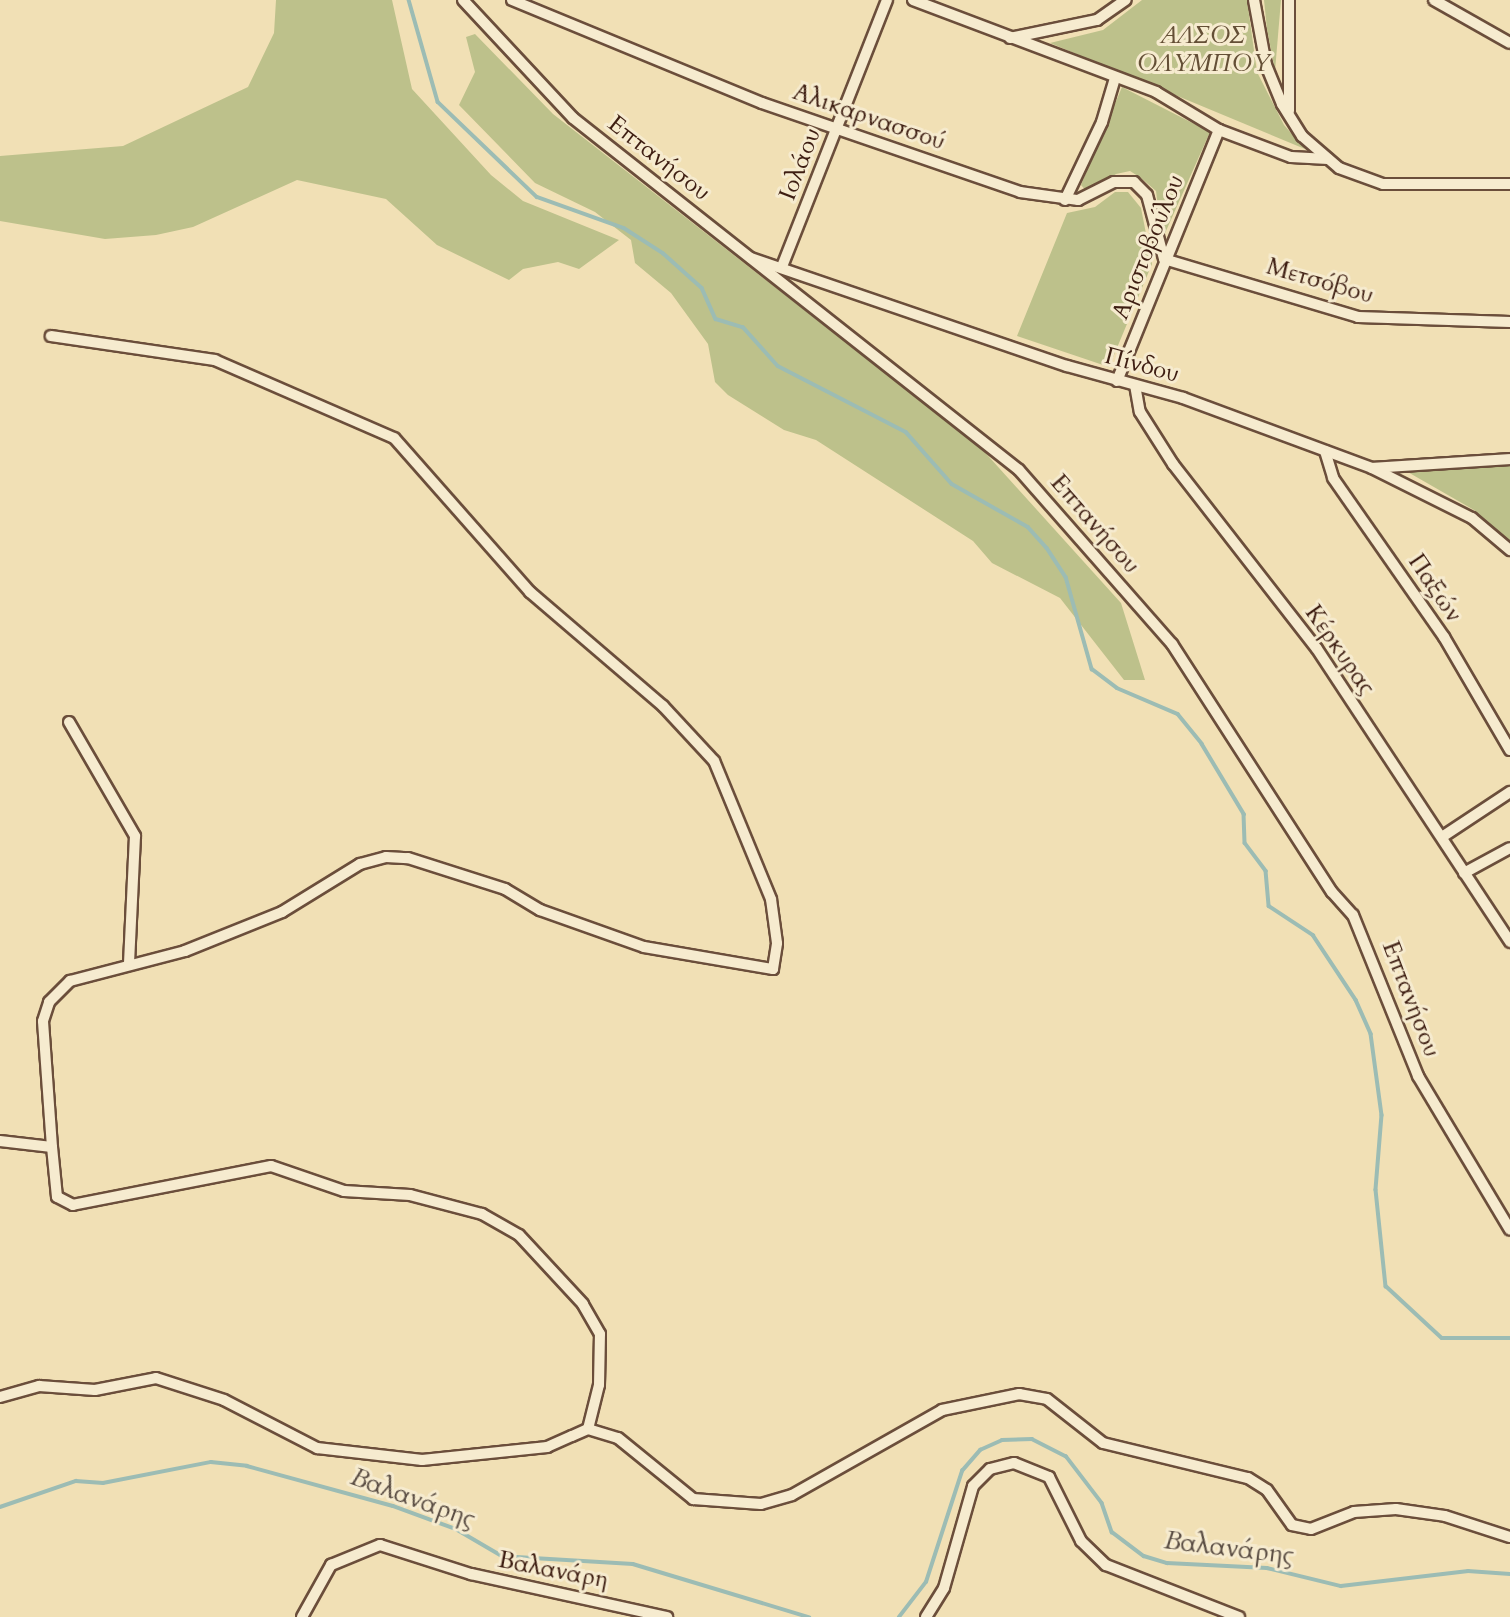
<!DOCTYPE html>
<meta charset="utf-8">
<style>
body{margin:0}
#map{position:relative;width:1510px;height:1617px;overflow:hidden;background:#f1e0b5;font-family:Cardo,serif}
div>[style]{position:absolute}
.green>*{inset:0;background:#bdc18b}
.stream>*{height:3.5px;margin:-1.75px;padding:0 1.75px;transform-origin:1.75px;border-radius:1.75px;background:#9cbcb4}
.roads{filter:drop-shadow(2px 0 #6b4e3b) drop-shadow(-2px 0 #6b4e3b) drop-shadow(0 2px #6b4e3b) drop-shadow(0 -2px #6b4e3b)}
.minor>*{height:10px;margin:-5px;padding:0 5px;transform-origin:5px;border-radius:5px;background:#f6ebcf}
span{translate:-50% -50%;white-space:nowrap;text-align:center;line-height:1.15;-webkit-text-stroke:6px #f6ebcf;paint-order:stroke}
.park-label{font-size:24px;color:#644f36;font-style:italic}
.street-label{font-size:24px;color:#3e1e12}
.water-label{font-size:26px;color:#5a4d43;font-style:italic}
</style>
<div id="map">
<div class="green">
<div style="clip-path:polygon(276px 0,392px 0,412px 89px,491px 175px,523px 201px,619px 240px,579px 269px,558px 262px,523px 269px,509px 280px,437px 245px,386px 199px,297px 180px,193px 227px,156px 235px,105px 239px,0 221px,0 156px,123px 146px,248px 87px,274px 33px)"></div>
<div style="clip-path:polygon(1142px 0,1247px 0,1257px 72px,1284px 125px,1305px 149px,1050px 43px,1103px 30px)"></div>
<div style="clip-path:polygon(1264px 0,1281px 0,1275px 71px,1267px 29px)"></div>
<div style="clip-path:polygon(475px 34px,553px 114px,981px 448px,1121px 603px,1145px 680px,1124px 680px,1060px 598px,992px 563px,973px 541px,816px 440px,784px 430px,728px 395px,715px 382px,708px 344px,671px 293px,635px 263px,631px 240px,595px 212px,535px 183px,459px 105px,475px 72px,466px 37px)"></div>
<div style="clip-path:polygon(1122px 87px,1210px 132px,1162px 240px,1156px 191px,1141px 178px,1130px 171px,1116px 174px,1088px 193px,1081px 185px)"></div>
<div style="clip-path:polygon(1115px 192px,1128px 192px,1141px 208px,1152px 264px,1109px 367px,1017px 336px,1067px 213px,1095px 207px)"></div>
<div style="clip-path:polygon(1510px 464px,1510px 542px,1474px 510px,1399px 467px)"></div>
</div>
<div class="stream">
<div style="left:409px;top:0;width:106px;rotate:74.1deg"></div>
<div style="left:438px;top:102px;width:137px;rotate:43.8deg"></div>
<div style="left:537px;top:197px;width:92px;rotate:19.6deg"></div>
<div style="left:624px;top:228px;width:46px;rotate:32.7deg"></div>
<div style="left:663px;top:253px;width:52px;rotate:41.9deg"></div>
<div style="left:702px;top:288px;width:34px;rotate:66deg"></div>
<div style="left:716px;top:319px;width:28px;rotate:17deg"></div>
<div style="left:743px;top:327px;width:52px;rotate:48.1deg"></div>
<div style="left:778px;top:366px;width:144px;rotate:27.3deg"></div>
<div style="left:906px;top:432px;width:69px;rotate:48.5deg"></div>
<div style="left:952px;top:484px;width:87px;rotate:29.5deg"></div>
<div style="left:1028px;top:527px;width:28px;rotate:48deg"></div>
<div style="left:1047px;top:548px;width:35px;rotate:57deg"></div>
<div style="left:1066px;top:577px;width:96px;rotate:74.2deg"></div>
<div style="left:1092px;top:669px;width:31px;rotate:37deg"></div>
<div style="left:1117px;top:688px;width:66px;rotate:23.1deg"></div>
<div style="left:1178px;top:714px;width:38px;rotate:51deg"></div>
<div style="left:1202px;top:744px;width:82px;rotate:59deg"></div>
<div style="left:1244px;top:814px;width:29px;rotate:88deg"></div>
<div style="left:1245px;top:843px;width:35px;rotate:53deg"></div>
<div style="left:1266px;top:871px;width:35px;rotate:85deg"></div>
<div style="left:1269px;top:906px;width:53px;rotate:33.4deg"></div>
<div style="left:1313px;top:935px;width:78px;rotate:56.5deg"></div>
<div style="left:1356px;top:1000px;width:37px;rotate:66deg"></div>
<div style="left:1371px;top:1034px;width:82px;rotate:82.3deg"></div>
<div style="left:1382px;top:1115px;width:75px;rotate:94.6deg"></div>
<div style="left:1376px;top:1190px;width:97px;rotate:84.1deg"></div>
<div style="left:1386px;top:1286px;width:76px;rotate:42.9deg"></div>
<div style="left:1442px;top:1338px;width:68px"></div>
<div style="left:0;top:1507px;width:80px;rotate:-18.9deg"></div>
<div style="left:76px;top:1481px;width:27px;rotate:4deg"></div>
<div style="left:103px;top:1483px;width:110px;rotate:-11deg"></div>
<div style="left:211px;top:1462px;width:36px;rotate:6deg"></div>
<div style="left:247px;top:1466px;width:151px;rotate:15.3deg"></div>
<div style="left:393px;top:1506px;width:67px;rotate:20.1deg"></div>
<div style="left:456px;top:1529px;width:53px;rotate:30.4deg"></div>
<div style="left:502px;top:1556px;width:131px;rotate:3.5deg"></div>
<div style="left:633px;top:1564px;width:184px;rotate:16.8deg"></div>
<div style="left:899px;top:1617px;width:44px;rotate:-52.4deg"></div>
<div style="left:926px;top:1582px;width:117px;rotate:-72deg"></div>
<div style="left:962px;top:1471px;width:28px;rotate:-49deg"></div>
<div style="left:980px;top:1450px;width:24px;rotate:-24deg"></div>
<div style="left:1002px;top:1440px;width:30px;rotate:-2deg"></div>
<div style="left:1032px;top:1439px;width:38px;rotate:27deg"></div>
<div style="left:1066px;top:1456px;width:59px;rotate:52.5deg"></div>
<div style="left:1102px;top:1503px;width:31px;rotate:71deg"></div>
<div style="left:1112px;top:1532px;width:40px;rotate:37deg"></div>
<div style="left:1144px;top:1556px;width:24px;rotate:17deg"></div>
<div style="left:1167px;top:1563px;width:100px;rotate:2.9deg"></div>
<div style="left:1267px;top:1568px;width:76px;rotate:13.7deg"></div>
<div style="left:1341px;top:1586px;width:128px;rotate:-6.7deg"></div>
<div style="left:1468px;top:1571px;width:42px;rotate:4.1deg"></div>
</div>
<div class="roads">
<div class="minor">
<div style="left:463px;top:0;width:161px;rotate:47deg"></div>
<div style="left:573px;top:118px;width:568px;rotate:38.28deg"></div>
<div style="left:1019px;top:470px;width:232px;rotate:48.7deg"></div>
<div style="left:1172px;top:644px;width:295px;rotate:57.2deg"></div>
<div style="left:1332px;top:892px;width:31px;rotate:48deg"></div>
<div style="left:1353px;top:915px;width:174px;rotate:68deg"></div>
<div style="left:1418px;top:1076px;width:179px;rotate:59.1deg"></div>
<div style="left:512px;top:0;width:270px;rotate:22.4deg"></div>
<div style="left:762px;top:103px;width:273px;rotate:19deg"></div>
<div style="left:1020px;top:192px;width:59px;rotate:7.9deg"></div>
<div style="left:1078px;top:200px;width:40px;rotate:-26.6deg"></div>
<div style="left:1114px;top:182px;width:20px"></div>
<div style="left:1134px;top:182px;width:18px;rotate:45deg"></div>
<div style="left:1147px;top:195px;width:66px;rotate:75.1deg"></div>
<div style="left:1164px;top:259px;width:202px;rotate:16.6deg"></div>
<div style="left:1358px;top:317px;width:152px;rotate:1.9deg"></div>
<div style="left:913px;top:0;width:260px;rotate:20.7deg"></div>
<div style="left:1156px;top:92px;width:74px;rotate:31.1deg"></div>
<div style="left:1219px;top:130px;width:77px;rotate:20.6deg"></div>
<div style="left:1291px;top:157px;width:37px;rotate:3deg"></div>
<div style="left:1254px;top:0;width:66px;rotate:79.5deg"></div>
<div style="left:1266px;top:65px;width:42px;rotate:67.7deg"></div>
<div style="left:1282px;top:104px;width:38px;rotate:58deg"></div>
<div style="left:1302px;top:136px;width:49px;rotate:40.9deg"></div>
<div style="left:1339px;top:168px;width:47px;rotate:20deg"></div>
<div style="left:1383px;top:184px;width:127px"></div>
<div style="left:1434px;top:0;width:87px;rotate:29.5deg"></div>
<div style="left:1010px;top:38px;width:89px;rotate:-11.7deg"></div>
<div style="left:1097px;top:20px;width:35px;rotate:-35deg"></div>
<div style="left:1289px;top:111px;width:111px;rotate:-90deg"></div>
<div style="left:1065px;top:200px;width:86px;rotate:-64.6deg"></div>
<div style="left:1102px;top:122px;width:46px;rotate:-73.5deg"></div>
<div style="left:751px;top:258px;width:334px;rotate:18.9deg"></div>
<div style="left:1067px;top:366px;width:120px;rotate:15.4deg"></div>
<div style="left:1183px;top:398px;width:202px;rotate:20.3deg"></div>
<div style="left:1372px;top:468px;width:112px;rotate:26.6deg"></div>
<div style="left:1472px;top:518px;width:50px;rotate:40.1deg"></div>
<div style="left:783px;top:264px;width:284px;rotate:-68.5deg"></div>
<div style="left:1117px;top:381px;width:271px;rotate:-67.9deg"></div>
<div style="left:1135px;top:385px;width:27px;rotate:80deg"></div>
<div style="left:1140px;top:412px;width:62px;rotate:57.6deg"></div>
<div style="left:1173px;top:464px;width:234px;rotate:52.1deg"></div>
<div style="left:1317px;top:649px;width:351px;rotate:56.6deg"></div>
<div style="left:1325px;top:451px;width:28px;rotate:73deg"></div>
<div style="left:1333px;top:478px;width:194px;rotate:55.1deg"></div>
<div style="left:1444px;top:637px;width:131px;rotate:59.7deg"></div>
<div style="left:1372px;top:468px;width:138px;rotate:-3.7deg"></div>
<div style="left:69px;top:722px;width:132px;rotate:59.9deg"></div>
<div style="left:135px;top:836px;width:129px;rotate:92.7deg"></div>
<div style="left:1442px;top:837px;width:82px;rotate:-33.5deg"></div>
<div style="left:1464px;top:873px;width:52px;rotate:-28.5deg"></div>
<div style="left:0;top:1141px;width:52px;rotate:6.6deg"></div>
<div style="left:52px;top:1147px;width:126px;rotate:-94.1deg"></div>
<div style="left:43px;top:1021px;width:20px;rotate:-72deg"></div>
<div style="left:49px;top:1002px;width:30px;rotate:-45deg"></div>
<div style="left:70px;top:981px;width:119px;rotate:-14.6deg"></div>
<div style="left:185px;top:951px;width:105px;rotate:-21.9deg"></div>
<div style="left:282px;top:912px;width:92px;rotate:-31.6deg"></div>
<div style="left:360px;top:864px;width:27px;rotate:-15deg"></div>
<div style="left:386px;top:857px;width:22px;rotate:3deg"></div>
<div style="left:408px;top:858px;width:102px;rotate:17.7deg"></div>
<div style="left:505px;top:889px;width:41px;rotate:31deg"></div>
<div style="left:540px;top:910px;width:110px;rotate:19.6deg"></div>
<div style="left:644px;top:947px;width:131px;rotate:9.7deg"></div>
<div style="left:773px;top:969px;width:26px;rotate:-81deg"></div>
<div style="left:777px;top:943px;width:44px;rotate:-97.8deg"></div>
<div style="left:771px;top:899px;width:149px;rotate:-112.4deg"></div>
<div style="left:714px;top:761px;width:75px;rotate:-132.8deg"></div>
<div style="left:663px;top:706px;width:175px;rotate:-139.4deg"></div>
<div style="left:530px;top:592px;width:205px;rotate:-131.4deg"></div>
<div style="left:394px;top:438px;width:195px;rotate:-156.5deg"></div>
<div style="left:215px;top:360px;width:166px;rotate:-171.7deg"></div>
<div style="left:0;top:1397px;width:41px;rotate:-15.8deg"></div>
<div style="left:39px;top:1386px;width:56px;rotate:4.1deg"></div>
<div style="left:95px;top:1390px;width:62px;rotate:-11.1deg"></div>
<div style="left:156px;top:1378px;width:71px;rotate:17.9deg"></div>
<div style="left:224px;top:1400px;width:105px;rotate:27.3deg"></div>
<div style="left:317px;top:1448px;width:106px;rotate:6.5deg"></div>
<div style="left:422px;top:1460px;width:126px;rotate:-5.9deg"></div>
<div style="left:547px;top:1447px;width:27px;rotate:-24deg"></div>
<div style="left:572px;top:1436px;width:17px;rotate:-24deg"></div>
<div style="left:588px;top:1429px;width:45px;rotate:-76deg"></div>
<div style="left:599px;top:1385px;width:51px;rotate:-88.9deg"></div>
<div style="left:600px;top:1334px;width:34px;rotate:-120deg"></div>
<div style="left:583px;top:1304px;width:94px;rotate:-132.8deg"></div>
<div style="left:519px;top:1235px;width:43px;rotate:-150.4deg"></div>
<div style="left:482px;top:1214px;width:74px;rotate:-165.2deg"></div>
<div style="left:410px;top:1195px;width:66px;rotate:-176.5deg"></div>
<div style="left:344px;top:1191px;width:77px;rotate:-161.1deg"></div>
<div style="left:271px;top:1166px;width:202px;rotate:168.9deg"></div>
<div style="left:73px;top:1205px;width:18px;rotate:-153deg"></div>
<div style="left:57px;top:1197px;width:50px;rotate:-95.7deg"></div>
<div style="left:588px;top:1429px;width:31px;rotate:17deg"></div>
<div style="left:618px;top:1438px;width:97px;rotate:39.1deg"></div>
<div style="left:693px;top:1499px;width:68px;rotate:4.2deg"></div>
<div style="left:761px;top:1504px;width:32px;rotate:-16deg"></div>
<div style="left:792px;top:1495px;width:172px;rotate:-29.5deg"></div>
<div style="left:942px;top:1410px;width:79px;rotate:-11.7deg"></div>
<div style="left:1019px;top:1394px;width:28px;rotate:10deg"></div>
<div style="left:1047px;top:1399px;width:71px;rotate:38.2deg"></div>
<div style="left:1103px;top:1443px;width:149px;rotate:13.6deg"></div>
<div style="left:1248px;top:1478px;width:22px;rotate:32deg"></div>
<div style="left:1267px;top:1490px;width:43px;rotate:54.5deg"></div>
<div style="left:1292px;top:1525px;width:19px;rotate:12deg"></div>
<div style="left:1311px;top:1529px;width:46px;rotate:-21.6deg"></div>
<div style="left:1354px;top:1512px;width:42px;rotate:-4.1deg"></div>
<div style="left:1396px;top:1509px;width:49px;rotate:8.1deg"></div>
<div style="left:1445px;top:1516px;width:68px;rotate:17.9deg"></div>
<div style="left:302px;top:1617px;width:60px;rotate:-60.9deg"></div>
<div style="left:331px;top:1565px;width:53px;rotate:-22.2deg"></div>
<div style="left:380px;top:1545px;width:96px;rotate:17.7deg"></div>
<div style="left:471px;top:1574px;width:201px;rotate:12.4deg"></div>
<div style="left:926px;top:1617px;width:34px;rotate:-58deg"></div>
<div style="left:944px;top:1588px;width:106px;rotate:-74.1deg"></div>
<div style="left:973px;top:1486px;width:24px;rotate:-45deg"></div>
<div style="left:990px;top:1469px;width:25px;rotate:-14deg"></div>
<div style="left:1014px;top:1463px;width:38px;rotate:22deg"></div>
<div style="left:1049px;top:1477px;width:72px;rotate:63.4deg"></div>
<div style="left:1081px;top:1541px;width:35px;rotate:44deg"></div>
<div style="left:1106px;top:1565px;width:143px;rotate:21.4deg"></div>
</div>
</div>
<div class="park-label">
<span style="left:1203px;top:50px">ΑΛΣΟΣ<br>ΟΛΥΜΠΟΥ</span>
</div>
<div class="street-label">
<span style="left:869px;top:117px;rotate:19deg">Αλικαρνασσού</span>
<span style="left:659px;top:158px;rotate:38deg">Επτανήσου</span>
<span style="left:800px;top:164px;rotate:-69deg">Ιολάου</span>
<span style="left:1148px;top:247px;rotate:-68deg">Αριστοβούλου</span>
<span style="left:1320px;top:281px;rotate:16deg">Μετσόβου</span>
<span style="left:1142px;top:365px;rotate:15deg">Πίνδου</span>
<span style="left:1095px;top:524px;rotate:49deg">Επτανήσου</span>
<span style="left:1435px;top:588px;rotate:56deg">Παξών</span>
<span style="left:1340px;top:650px;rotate:55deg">Κέρκυρας</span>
<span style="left:1411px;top:999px;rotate:69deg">Επτανήσου</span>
<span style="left:553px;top:1570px;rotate:11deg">Βαλανάρη</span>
</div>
<div class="water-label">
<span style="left:413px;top:1498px;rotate:20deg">Βαλανάρης</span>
<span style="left:1229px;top:1548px;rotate:7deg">Βαλανάρης</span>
</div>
</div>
